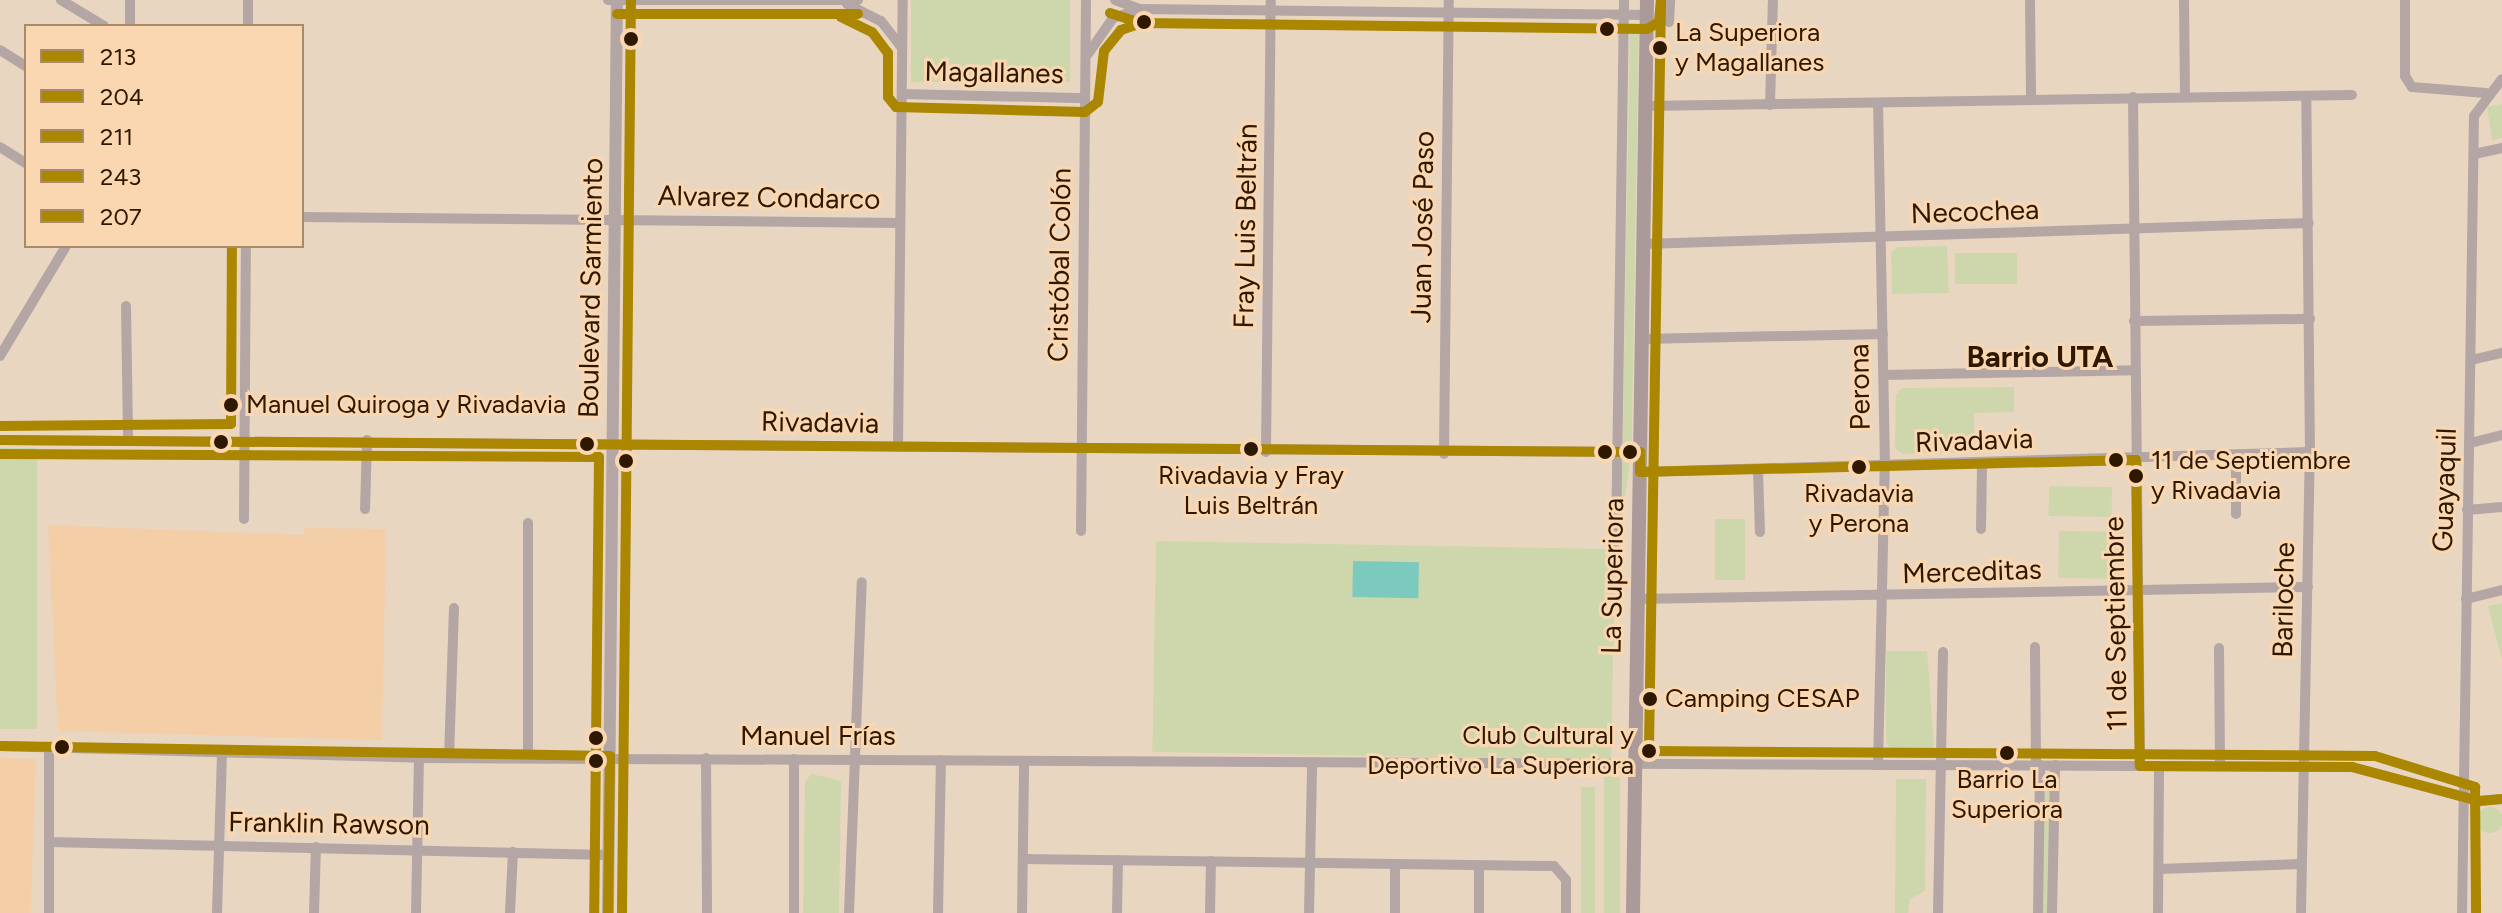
<!DOCTYPE html>
<meta charset="utf-8">
<style>
body{margin:0}
#map{position:relative;width:2502px;height:913px;overflow:hidden;background:#e9d6c1;font-family:Figtree,sans-serif}
div>[style]{position:absolute}
.built>*{inset:0;background:#f3cea6;transform-origin:0 0}
.green>*{inset:0;background:#ced7ac;transform-origin:0 0}
.round{border-radius:50%}
.water>*{inset:0;background:#7cc9be;transform-origin:0 0}
.minor>*{height:10px;margin:-5px;padding:0 5px;transform-origin:5px;border-radius:5px;background:#b4a6a4}
.tertiary>*{height:12px;margin:-6px;padding:0 6px;transform-origin:6px;border-radius:6px;background:#b4a6a4}
.secondary>*{height:14px;margin:-7px;padding:0 7px;transform-origin:7px;border-radius:7px;background:#ab9a99}
.bus-1>*{height:10px;margin:-5px;padding:0 5px;transform-origin:5px;border-radius:5px;background:#ab8600}
.bus-2>*{height:10px;margin:-5px;padding:0 5px;transform-origin:5px;border-radius:5px;background:#ab8600}
.bus-3>*{height:10px;margin:-5px;padding:0 5px;transform-origin:5px;border-radius:5px;background:#ab8600}
.bus-4>*{height:10px;margin:-5px;padding:0 5px;transform-origin:5px;border-radius:5px;background:#ab8600}
.bus-5>*{height:10px;margin:-5px;padding:0 5px;transform-origin:5px;border-radius:5px;background:#ab8600}
.dots>*{width:22px;height:22px;translate:-50% -50%;box-sizing:border-box;border:4px solid #fad7b0;border-radius:50%}
span{translate:-50% -50%;white-space:nowrap;text-align:center;line-height:1.15;-webkit-text-stroke:6px #fad7b0;paint-order:stroke}
.bus-label{font-size:26px;color:#2e1900}
.left{translate:0 -50%;text-align:left}
.right{translate:-100% -50%;text-align:right}
.street-label{font-size:28px;color:#2e1900}
.neighbourhood-label{font-size:30px;color:#2e1900;font-weight:700}
.legend{position:absolute;left:24px;top:24px;width:280px;height:224px;box-sizing:border-box;background:#fad7b0;border:2px solid #a88b6a;margin:0;padding:10px 14px;list-style:none;font-size:24px;color:#2e1900}
.legend li{display:flex;align-items:center;gap:16px;height:40px}
.legend b{width:40px;border:2px solid #a88b6a}
</style>
<div id="map">
<div class="built">
<div style="clip-path:polygon(48px 525px,304px 535px,305px 528px,386px 529px,382px 740px,58px 731px)"></div>
<div style="left:0;top:758px;width:36px;height:155px;rotate:2deg"></div>
</div>
<div class="green">
<div style="left:911px;top:0;width:159px;height:82px"></div>
<div style="left:1639px;top:24px;width:421px;height:9px;rotate:91deg"></div>
<div style="clip-path:polygon(2502px 104px,2502px 138px,2492px 140px,2487px 107px)"></div>
<div style="clip-path:polygon(1947px 246px,1949px 293px,1892px 294px,1891px 253px,1897px 247px)"></div>
<div style="left:1955px;top:253px;width:62px;height:31px"></div>
<div style="clip-path:polygon(2014px 387px,2014px 412px,1974px 413px,1974px 452px,1902px 454px,1895px 448px,1896px 395px,1902px 388px)"></div>
<div style="left:0;top:448px;width:37px;height:281px"></div>
<div style="left:1623px;top:461px;width:7px;height:87px;rotate:8deg"></div>
<div style="left:2049px;top:486px;width:63px;height:30px;rotate:1deg"></div>
<div style="left:1715px;top:519px;width:30px;height:61px"></div>
<div style="left:2125px;top:532px;width:47px;height:66px;rotate:91deg"></div>
<div style="left:1156px;top:541px;width:459px;height:211px;rotate:1deg"></div>
<div style="clip-path:polygon(2502px 603px,2502px 660px,2488px 606px)"></div>
<div style="clip-path:polygon(1886px 651px,1927px 651px,1934px 746px,1923px 757px,1897px 755px,1886px 743px)"></div>
<div style="clip-path:polygon(812px 774px,841px 781px,839px 913px,803px 913px,805px 781px)"></div>
<div style="left:1604px;top:776px;width:16px;height:137px"></div>
<div style="clip-path:polygon(1896px 779px,1926px 779px,1925px 891px,1910px 899px,1908px 913px,1895px 913px)"></div>
<div style="left:1581px;top:787px;width:14px;height:126px"></div>
<div style="clip-path:polygon(2044px 787px,2051px 787px,2048px 913px,2042px 913px)"></div>
<div class="round" style="left:2477px;top:807px;width:26px;height:26px"></div>
</div>
<div class="water">
<div style="left:1353px;top:561px;width:66px;height:36px;rotate:1deg"></div>
</div>
<div class="minor">
<div style="left:61px;top:0;width:50px;rotate:31.2deg"></div>
<div style="left:608px;top:0;width:250px"></div>
<div style="left:1115px;top:0;width:27px;rotate:20deg"></div>
<div style="left:1140px;top:9px;width:507px;rotate:0.68deg"></div>
<div style="left:2030px;top:0;width:100px;rotate:89.4deg"></div>
<div style="left:2184px;top:0;width:97px;rotate:89.4deg"></div>
<div style="left:2405px;top:0;width:76px;rotate:90deg"></div>
<div style="left:2405px;top:76px;width:13px;rotate:58deg"></div>
<div style="left:2412px;top:87px;width:74px;rotate:4.6deg"></div>
<div style="left:847px;top:4px;width:38px;rotate:27deg"></div>
<div style="left:881px;top:21px;width:34px;rotate:52deg"></div>
<div style="left:1669px;top:22px;width:22px;rotate:-87deg"></div>
<div style="left:130px;top:26px;width:26px;rotate:-90deg"></div>
<div style="left:248px;top:26px;width:26px;rotate:-90deg"></div>
<div style="left:0;top:50px;width:31px;rotate:32deg"></div>
<div style="left:1088px;top:54px;width:44px;rotate:-55.2deg"></div>
<div style="left:1113px;top:18px;width:26px;rotate:-18deg"></div>
<div style="left:902px;top:94px;width:183px;rotate:1.3deg"></div>
<div style="left:2133px;top:97px;width:669px;rotate:89.4deg"></div>
<div style="left:1770px;top:105px;width:105px;rotate:-88.4deg"></div>
<div style="left:1645px;top:106px;width:707px;rotate:-0.89deg"></div>
<div style="left:0;top:147px;width:31px;rotate:32deg"></div>
<div style="left:2474px;top:154px;width:29px;rotate:-12deg"></div>
<div style="left:302px;top:217px;width:598px;rotate:0.57deg"></div>
<div style="left:1643px;top:244px;width:666px;rotate:-1.81deg"></div>
<div style="left:126px;top:306px;width:131px;rotate:89.1deg"></div>
<div style="left:2134px;top:321px;width:176px;rotate:-0.7deg"></div>
<div style="left:1642px;top:339px;width:241px;rotate:-1.2deg"></div>
<div style="left:0;top:356px;width:128px;rotate:-59deg"></div>
<div style="left:2471px;top:360px;width:32px;rotate:-13deg"></div>
<div style="left:1884px;top:375px;width:250px;rotate:-1.1deg"></div>
<div style="left:0;top:440px;width:1640px;rotate:0.42deg"></div>
<div style="left:2470px;top:443px;width:33px;rotate:-14deg"></div>
<div style="left:898px;top:447px;width:447px;rotate:-89.4deg"></div>
<div style="left:1266px;top:452px;width:452px;rotate:-89.4deg"></div>
<div style="left:1444px;top:454px;width:454px;rotate:-89.4deg"></div>
<div style="left:2236px;top:456px;width:58px;rotate:90deg"></div>
<div style="left:1758px;top:470px;width:62px;rotate:88.2deg"></div>
<div style="left:1640px;top:472px;width:670px;rotate:-1.71deg"></div>
<div style="left:365px;top:509px;width:69px;rotate:-88.3deg"></div>
<div style="left:2467px;top:510px;width:35px;rotate:-5deg"></div>
<div style="left:244px;top:519px;width:273px;rotate:-89.6deg"></div>
<div style="left:1981px;top:529px;width:65px;rotate:-89.1deg"></div>
<div style="left:1081px;top:531px;width:531px;rotate:-89.46deg"></div>
<div style="left:1616px;top:542px;width:542px;rotate:-89.15deg"></div>
<div style="left:1638px;top:599px;width:670px;rotate:-1.03deg"></div>
<div style="left:2466px;top:599px;width:37px;rotate:-14deg"></div>
<div style="left:2035px;top:647px;width:118px;rotate:89.5deg"></div>
<div style="left:2219px;top:648px;width:118px;rotate:89.5deg"></div>
<div style="left:0;top:746px;width:419px;rotate:1.6deg"></div>
<div style="left:419px;top:758px;width:1933px;rotate:0.27deg"></div>
<div style="left:2352px;top:767px;width:131px;rotate:15deg"></div>
<div style="left:2479px;top:801px;width:23px;rotate:-5deg"></div>
<div style="left:528px;top:757px;width:234px;rotate:-90deg"></div>
<div style="left:449px;top:758px;width:150px;rotate:-88.1deg"></div>
<div style="left:706px;top:758px;width:155px;rotate:89.6deg"></div>
<div style="left:794px;top:759px;width:154px;rotate:90deg"></div>
<div style="left:1878px;top:765px;width:299px;rotate:-88.7deg"></div>
<div style="left:1885px;top:466px;width:363px;rotate:-91.1deg"></div>
<div style="left:49px;top:842px;width:559px;rotate:1.33deg"></div>
<div style="left:1023px;top:859px;width:531px;rotate:0.76deg"></div>
<div style="left:1554px;top:866px;width:18px;rotate:49deg"></div>
<div style="left:1566px;top:880px;width:33px;rotate:90deg"></div>
<div style="left:2159px;top:869px;width:142px;rotate:-2deg"></div>
<div style="left:49px;top:913px;width:165px;rotate:-90deg"></div>
<div style="left:217px;top:913px;width:160px;rotate:-88.2deg"></div>
<div style="left:314px;top:913px;width:66px;rotate:-88.3deg"></div>
<div style="left:416px;top:913px;width:155px;rotate:-88.9deg"></div>
<div style="left:510px;top:913px;width:61px;rotate:-87.2deg"></div>
<div style="left:849px;top:913px;width:331px;rotate:-87.8deg"></div>
<div style="left:938px;top:913px;width:153px;rotate:-88.9deg"></div>
<div style="left:1022px;top:913px;width:152px;rotate:-89.2deg"></div>
<div style="left:1117px;top:913px;width:53px;rotate:-88.9deg"></div>
<div style="left:1210px;top:913px;width:52px;rotate:-88.9deg"></div>
<div style="left:1309px;top:913px;width:149px;rotate:-88.8deg"></div>
<div style="left:1395px;top:913px;width:49px;rotate:-90deg"></div>
<div style="left:1479px;top:913px;width:48px;rotate:-90deg"></div>
<div style="left:1938px;top:913px;width:261px;rotate:-88.9deg"></div>
<div style="left:2038px;top:913px;width:148px;rotate:-89.2deg"></div>
<div style="left:2052px;top:913px;width:148px;rotate:-88.8deg"></div>
<div style="left:2158px;top:913px;width:147px;rotate:-89.6deg"></div>
<div style="left:2301px;top:913px;width:461px;rotate:-88.9deg"></div>
<div style="left:2310px;top:452px;width:356px;rotate:-90.6deg"></div>
<div style="left:2462px;top:913px;width:797px;rotate:-89.14deg"></div>
<div style="left:2474px;top:116px;width:46px;rotate:-52.9deg"></div>
</div>
<div class="tertiary">
<div style="left:608px;top:913px;width:913px;rotate:-89.44deg"></div>
</div>
<div class="secondary">
<div style="left:1633px;top:913px;width:913px;rotate:-89.12deg"></div>
</div>
<div class="bus-1">
<div style="left:0;top:440px;width:1640px;rotate:0.42deg"></div>
<div style="left:1640px;top:452px;width:20px;rotate:90deg"></div>
<div style="left:1640px;top:472px;width:496px;rotate:-1.4deg"></div>
<div style="left:2136px;top:460px;width:306px;rotate:89.3deg"></div>
<div style="left:2140px;top:766px;width:212px;rotate:0.3deg"></div>
<div style="left:2352px;top:767px;width:131px;rotate:15deg"></div>
<div style="left:2479px;top:801px;width:23px;rotate:-5deg"></div>
</div>
<div class="bus-2">
<div style="left:1110px;top:13px;width:32px;rotate:18deg"></div>
<div style="left:1140px;top:23px;width:507px;rotate:0.68deg"></div>
<div style="left:1647px;top:29px;width:14px;rotate:-30deg"></div>
<div style="left:1659px;top:22px;width:22px;rotate:-85deg"></div>
<div style="left:617px;top:14px;width:241px"></div>
<div style="left:841px;top:17px;width:34px;rotate:26deg"></div>
<div style="left:872px;top:32px;width:26px;rotate:53deg"></div>
<div style="left:888px;top:53px;width:44px;rotate:90deg"></div>
<div style="left:888px;top:97px;width:13px;rotate:51deg"></div>
<div style="left:896px;top:107px;width:189px;rotate:1.5deg"></div>
<div style="left:1085px;top:112px;width:16px;rotate:-38deg"></div>
<div style="left:1098px;top:102px;width:51px;rotate:-83.3deg"></div>
<div style="left:1104px;top:51px;width:27px;rotate:-51deg"></div>
<div style="left:1121px;top:30px;width:24px;rotate:-19deg"></div>
<div style="left:0;top:454px;width:599px;rotate:0.29deg"></div>
<div style="left:599px;top:457px;width:456px;rotate:90.6deg"></div>
</div>
<div class="bus-3">
<div style="left:1661px;top:0;width:751px;rotate:90.92deg"></div>
<div style="left:1649px;top:751px;width:726px;rotate:0.39deg"></div>
<div style="left:2375px;top:756px;width:105px;rotate:17.2deg"></div>
<div style="left:2475px;top:787px;width:126px;rotate:89.5deg"></div>
</div>
<div class="bus-4">
<div style="left:0;top:426px;width:231px;rotate:-0.5deg"></div>
<div style="left:231px;top:424px;width:178px;rotate:-89.7deg"></div>
<div style="left:622px;top:913px;width:913px;rotate:-89.44deg"></div>
</div>
<div class="bus-5">
<div style="left:0;top:746px;width:610px;rotate:0.94deg"></div>
<div style="left:610px;top:756px;width:157px;rotate:90.7deg"></div>
</div>
<div class="dots">
<div style="left:1144px;top:22px;background:#2e1900"></div>
<div style="left:1607px;top:29px;background:#2e1900"></div>
<div style="left:631px;top:39px;background:#2e1900"></div>
<div style="left:1660px;top:48px;background:#2e1900"></div>
<div style="left:231px;top:405px;background:#2e1900"></div>
<div style="left:221px;top:442px;background:#2e1900"></div>
<div style="left:587px;top:444px;background:#2e1900"></div>
<div style="left:1251px;top:449px;background:#2e1900"></div>
<div style="left:1605px;top:452px;background:#2e1900"></div>
<div style="left:1630px;top:452px;background:#2e1900"></div>
<div style="left:2116px;top:460px;background:#2e1900"></div>
<div style="left:626px;top:461px;background:#2e1900"></div>
<div style="left:1859px;top:467px;background:#2e1900"></div>
<div style="left:2136px;top:476px;background:#2e1900"></div>
<div style="left:1650px;top:699px;background:#2e1900"></div>
<div style="left:596px;top:738px;background:#2e1900"></div>
<div style="left:62px;top:747px;background:#2e1900"></div>
<div style="left:1649px;top:751px;background:#2e1900"></div>
<div style="left:2007px;top:753px;background:#2e1900"></div>
<div style="left:596px;top:761px;background:#2e1900"></div>
</div>
<div class="bus-label">
<span class="left" style="left:1675px;top:48px">La Superiora<br>y Magallanes</span>
<span class="left" style="left:246px;top:405px">Manuel Quiroga y Rivadavia</span>
<span class="left" style="left:2151px;top:476px">11 de Septiembre<br>y Rivadavia</span>
<span style="left:1251px;top:491px">Rivadavia y Fray<br>Luis Beltrán</span>
<span style="left:1859px;top:509px">Rivadavia<br>y Perona</span>
<span class="left" style="left:1665px;top:699px">Camping CESAP</span>
<span class="right" style="left:1634px;top:751px">Club Cultural y<br>Deportivo La Superiora</span>
<span style="left:2007px;top:795px">Barrio La<br>Superiora</span>
</div>
<div class="street-label">
<span style="left:994px;top:72px;rotate:1deg">Magallanes</span>
<span style="left:769px;top:197px;rotate:1deg">Alvarez Condarco</span>
<span style="left:1975px;top:211px;rotate:-2deg">Necochea</span>
<span style="left:1245px;top:226px;rotate:-89deg">Fray Luis Beltrán</span>
<span style="left:1422px;top:227px;rotate:-89deg">Juan José Paso</span>
<span style="left:1059px;top:265px;rotate:-89deg">Cristóbal Colón</span>
<span style="left:590px;top:288px;rotate:-89deg">Boulevard Sarmiento</span>
<span style="left:1859px;top:387px;rotate:-91deg">Perona</span>
<span style="left:820px;top:422px;rotate:1deg">Rivadavia</span>
<span style="left:1974px;top:440px;rotate:-2deg">Rivadavia</span>
<span style="left:2444px;top:490px;rotate:-88deg">Guayaquil</span>
<span style="left:1972px;top:571px;rotate:-2deg">Merceditas</span>
<span style="left:1612px;top:576px;rotate:-89deg">La Superiora</span>
<span style="left:2283px;top:600px;rotate:-89deg">Bariloche</span>
<span style="left:2115px;top:624px;rotate:-91deg">11 de Septiembre</span>
<span style="left:818px;top:735px">Manuel Frías</span>
<span style="left:329px;top:823px;rotate:1deg">Franklin Rawson</span>
</div>
<div class="neighbourhood-label">
<span style="left:2040px;top:357px">Barrio UTA</span>
</div>
<ul class="legend">
<li><b style="height:10px;background:#ab8600"></b>213</li>
<li><b style="height:10px;background:#ab8600"></b>204</li>
<li><b style="height:10px;background:#ab8600"></b>211</li>
<li><b style="height:10px;background:#ab8600"></b>243</li>
<li><b style="height:10px;background:#ab8600"></b>207</li>
</ul>
</div>
